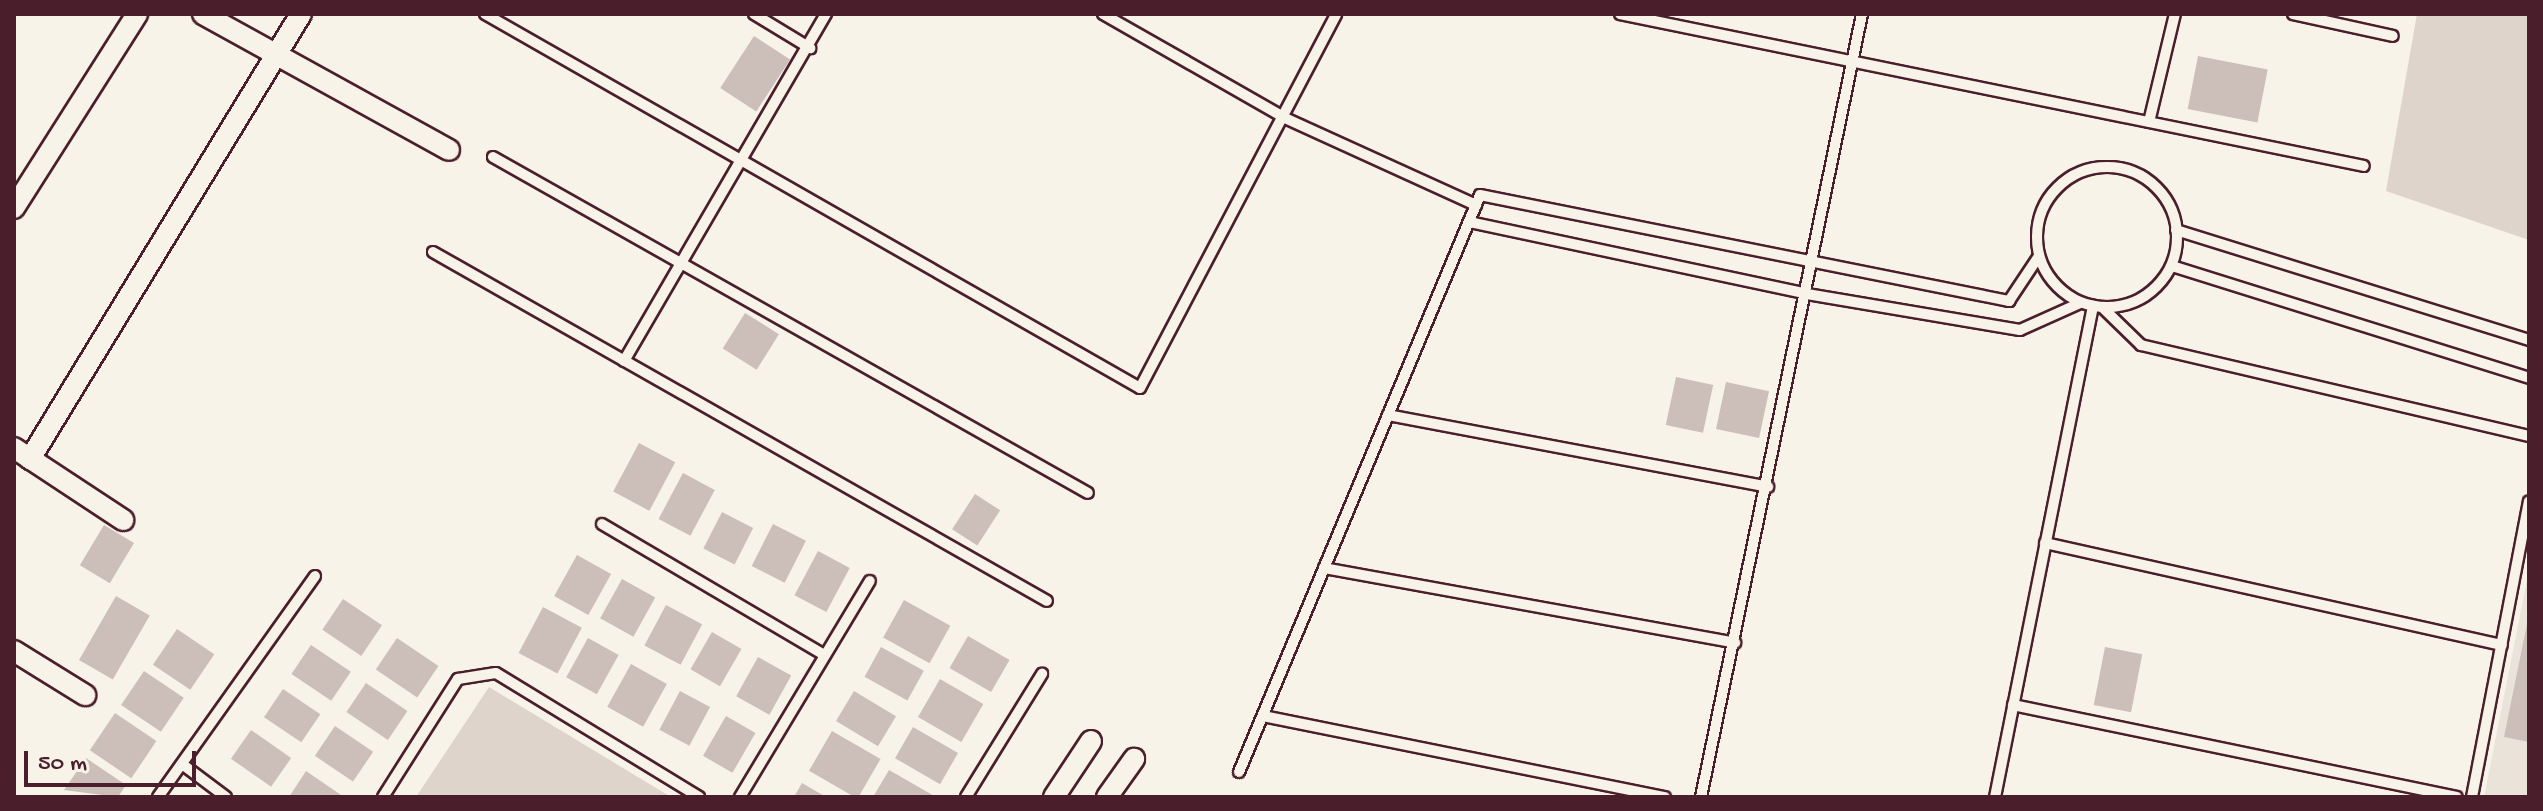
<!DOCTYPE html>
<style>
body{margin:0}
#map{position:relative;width:2543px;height:811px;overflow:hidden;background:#f7f3e8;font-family:"Gochi Hand",sans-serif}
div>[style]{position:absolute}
.built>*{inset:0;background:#eae3da}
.green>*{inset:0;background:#ded4cc}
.building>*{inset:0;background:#ccbfb9;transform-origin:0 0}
.roads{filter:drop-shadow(2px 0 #4a1f2b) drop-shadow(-2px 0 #4a1f2b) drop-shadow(0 2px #4a1f2b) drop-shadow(0 -2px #4a1f2b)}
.service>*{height:10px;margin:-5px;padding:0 5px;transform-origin:5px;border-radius:5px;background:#f7f3e8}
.service>.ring{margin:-5px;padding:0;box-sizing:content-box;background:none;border:10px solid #f7f3e8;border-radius:50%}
.minor>*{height:20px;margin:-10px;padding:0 10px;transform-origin:10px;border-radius:10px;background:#f7f3e8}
span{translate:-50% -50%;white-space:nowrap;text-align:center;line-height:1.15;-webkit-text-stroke:8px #f7f3e8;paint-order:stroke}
.frame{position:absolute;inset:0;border:16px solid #4a1f2b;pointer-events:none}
.scale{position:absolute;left:24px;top:751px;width:172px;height:36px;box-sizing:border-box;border:4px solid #4a1f2b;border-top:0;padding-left:10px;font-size:24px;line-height:28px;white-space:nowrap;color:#4a1f2b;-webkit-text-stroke:6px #f7f3e8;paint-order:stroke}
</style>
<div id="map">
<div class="built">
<div style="clip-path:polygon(2529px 570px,2529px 797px,2484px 797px)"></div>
</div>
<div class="green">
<div style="clip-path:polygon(2417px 14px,2529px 14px,2529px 240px,2386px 191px)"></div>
<div style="clip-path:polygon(489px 687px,671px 797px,416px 797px)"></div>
</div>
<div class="building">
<div style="left:754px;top:36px;width:43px;height:62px;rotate:33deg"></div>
<div style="left:2198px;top:56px;width:71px;height:54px;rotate:11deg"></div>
<div style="left:745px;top:313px;width:40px;height:42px;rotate:32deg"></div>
<div style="left:1676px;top:377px;width:38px;height:49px;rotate:12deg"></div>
<div style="left:1726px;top:382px;width:44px;height:48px;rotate:12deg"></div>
<div style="left:639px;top:443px;width:41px;height:55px;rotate:28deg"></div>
<div style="left:683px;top:473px;width:36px;height:52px;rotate:28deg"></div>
<div style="left:975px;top:494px;width:30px;height:42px;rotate:33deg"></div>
<div style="left:722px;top:512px;width:35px;height:41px;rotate:27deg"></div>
<div style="left:773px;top:524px;width:37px;height:47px;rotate:27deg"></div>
<div style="left:104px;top:525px;width:35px;height:47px;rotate:31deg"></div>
<div style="left:818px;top:551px;width:36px;height:50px;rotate:28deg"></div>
<div style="left:577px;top:555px;width:39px;height:47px;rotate:29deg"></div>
<div style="left:622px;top:579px;width:38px;height:45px;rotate:29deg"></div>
<div style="left:116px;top:596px;width:39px;height:74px;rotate:30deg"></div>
<div style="left:343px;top:599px;width:47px;height:37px;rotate:34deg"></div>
<div style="left:904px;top:600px;width:53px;height:43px;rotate:29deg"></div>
<div style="left:666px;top:605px;width:41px;height:46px;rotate:28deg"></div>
<div style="left:543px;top:607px;width:44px;height:52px;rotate:28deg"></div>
<div style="clip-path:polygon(2528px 619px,2529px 619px,2529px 742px,2504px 737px)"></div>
<div style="left:177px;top:629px;width:45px;height:43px;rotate:34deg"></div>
<div style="left:712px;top:632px;width:34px;height:43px;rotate:30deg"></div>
<div style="left:968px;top:636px;width:48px;height:37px;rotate:30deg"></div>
<div style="left:397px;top:638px;width:50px;height:38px;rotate:34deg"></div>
<div style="left:588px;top:638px;width:35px;height:45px;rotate:29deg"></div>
<div style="left:311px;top:645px;width:48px;height:35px;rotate:34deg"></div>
<div style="left:881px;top:647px;width:49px;height:34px;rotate:29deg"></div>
<div style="left:2105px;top:647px;width:38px;height:59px;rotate:11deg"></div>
<div style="left:758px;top:657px;width:38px;height:45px;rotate:29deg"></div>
<div style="left:631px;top:664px;width:41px;height:49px;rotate:29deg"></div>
<div style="left:144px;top:671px;width:48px;height:41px;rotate:34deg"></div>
<div style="left:940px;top:679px;width:50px;height:44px;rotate:30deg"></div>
<div style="left:366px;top:683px;width:50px;height:35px;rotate:34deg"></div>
<div style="left:283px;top:689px;width:45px;height:34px;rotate:34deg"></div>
<div style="left:680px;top:691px;width:34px;height:44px;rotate:28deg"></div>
<div style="left:854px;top:691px;width:49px;height:35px;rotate:31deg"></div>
<div style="left:115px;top:713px;width:50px;height:45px;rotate:34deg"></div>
<div style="left:726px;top:716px;width:34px;height:46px;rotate:30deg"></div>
<div style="left:335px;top:726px;width:46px;height:36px;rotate:34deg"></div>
<div style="left:913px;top:727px;width:52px;height:36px;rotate:30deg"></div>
<div style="left:251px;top:730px;width:49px;height:35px;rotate:35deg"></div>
<div style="left:832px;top:731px;width:56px;height:46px;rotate:30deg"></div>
<div style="clip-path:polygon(86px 758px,126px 785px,118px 797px,64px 790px)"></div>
<div style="clip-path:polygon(889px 770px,936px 797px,873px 797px)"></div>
<div style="clip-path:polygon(306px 771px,344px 797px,289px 797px)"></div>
<div style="clip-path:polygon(802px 783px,826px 797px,794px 797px)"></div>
</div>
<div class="roads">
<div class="service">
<div style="left:485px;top:14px;width:754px;rotate:29.73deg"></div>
<div style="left:1140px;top:388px;width:422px;rotate:-62.3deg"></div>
<div style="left:754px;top:14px;width:66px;rotate:31.3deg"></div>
<div style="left:1103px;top:14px;width:210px;rotate:29.7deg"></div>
<div style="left:1285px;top:118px;width:210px;rotate:24.5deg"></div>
<div style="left:1620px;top:14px;width:759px;rotate:11.55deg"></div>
<div style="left:2293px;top:14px;width:102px;rotate:12.4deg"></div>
<div style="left:2149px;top:122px;width:111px;rotate:-76.5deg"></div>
<div style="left:493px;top:157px;width:683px;rotate:29.45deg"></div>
<div class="ring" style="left:2037px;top:167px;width:130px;height:130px"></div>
<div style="left:1469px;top:222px;width:346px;rotate:12deg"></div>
<div style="left:1807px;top:294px;width:216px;rotate:9.6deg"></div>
<div style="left:2020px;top:330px;width:66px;rotate:-24.2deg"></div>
<div style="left:2176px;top:230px;width:370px;rotate:17.3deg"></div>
<div style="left:433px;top:252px;width:706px;rotate:29.61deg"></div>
<div style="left:2172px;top:266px;width:374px;rotate:17.4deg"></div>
<div style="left:2104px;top:309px;width:52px;rotate:44.2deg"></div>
<div style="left:2141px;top:345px;width:399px;rotate:13.2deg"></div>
<div style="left:624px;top:361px;width:402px;rotate:-59.8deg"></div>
<div style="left:1388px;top:415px;width:387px;rotate:10.7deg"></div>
<div style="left:602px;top:524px;width:258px;rotate:30.5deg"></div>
<div style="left:2045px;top:543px;width:468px;rotate:12.6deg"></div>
<div style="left:1324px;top:568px;width:418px;rotate:10.3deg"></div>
<div style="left:2013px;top:705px;width:453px;rotate:11.7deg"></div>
<div style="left:1263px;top:716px;width:410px;rotate:11.4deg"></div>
<div style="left:182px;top:764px;width:55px;rotate:36.9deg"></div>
<div style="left:1239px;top:772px;width:625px;rotate:-67.33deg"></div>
<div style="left:1480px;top:195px;width:540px;rotate:11.33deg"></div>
<div style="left:2009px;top:301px;width:54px;rotate:-56.3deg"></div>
<div style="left:158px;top:797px;width:271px;rotate:-54.6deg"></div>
<div style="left:383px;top:797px;width:140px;rotate:-57.6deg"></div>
<div style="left:458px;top:679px;width:38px;rotate:-9deg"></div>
<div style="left:496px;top:673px;width:238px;rotate:31.4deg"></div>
<div style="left:740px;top:797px;width:252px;rotate:-59deg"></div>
<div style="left:966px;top:797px;width:145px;rotate:-58.3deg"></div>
<div style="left:1701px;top:797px;width:799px;rotate:-78.38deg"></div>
<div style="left:1995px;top:797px;width:501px;rotate:-78.71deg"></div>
<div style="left:2472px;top:797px;width:301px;rotate:-79.1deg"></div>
</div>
<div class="minor">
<div style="left:203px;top:14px;width:281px;rotate:28.9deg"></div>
<div style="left:14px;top:208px;width:230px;rotate:-57.6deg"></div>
<div style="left:14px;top:448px;width:131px;rotate:33.4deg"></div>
<div style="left:30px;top:459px;width:521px;rotate:-58.66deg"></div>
<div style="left:14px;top:651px;width:84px;rotate:31.8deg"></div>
<div style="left:1054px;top:797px;width:67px;rotate:-56.5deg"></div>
<div style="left:1107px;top:797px;width:47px;rotate:-54.6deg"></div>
</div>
</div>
<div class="frame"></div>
<div class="scale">50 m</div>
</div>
